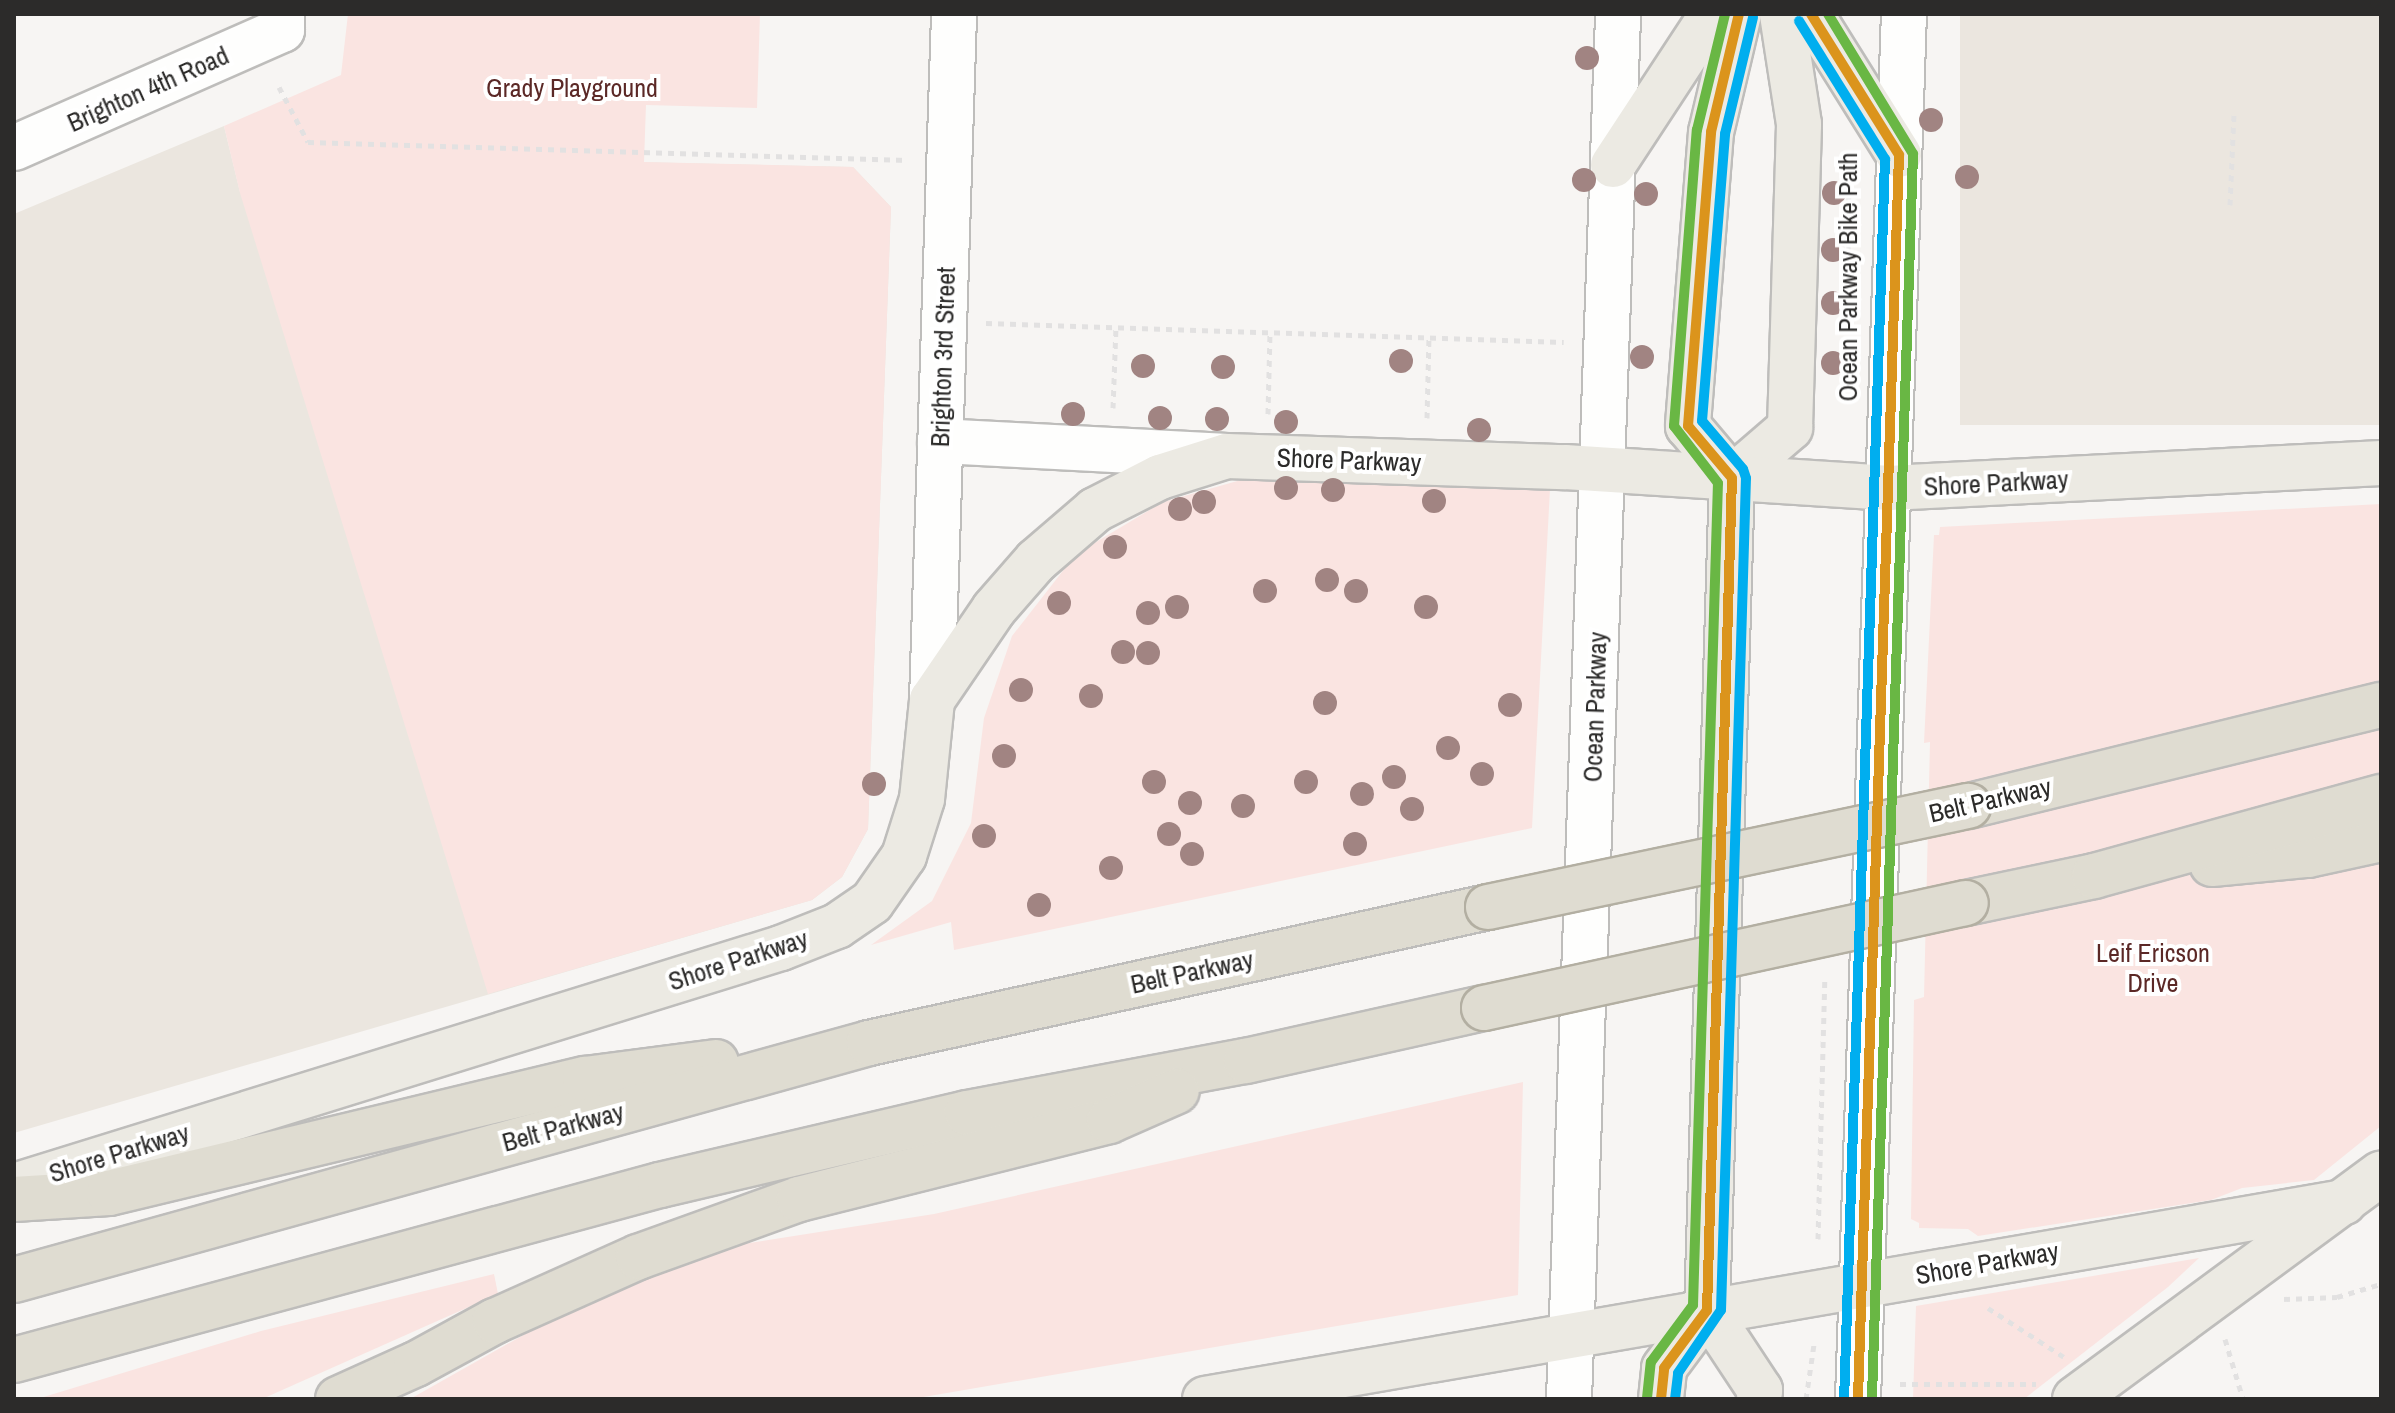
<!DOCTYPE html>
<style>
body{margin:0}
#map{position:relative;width:2395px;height:1413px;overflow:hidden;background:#f7f5f3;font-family:"Archivo Narrow",sans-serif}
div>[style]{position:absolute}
.built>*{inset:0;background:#ebe6df;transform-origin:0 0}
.green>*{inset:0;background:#fae4e1}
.path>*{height:5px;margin-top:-2.5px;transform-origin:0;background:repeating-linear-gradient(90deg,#e2e1e1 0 6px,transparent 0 12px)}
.roads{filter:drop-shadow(2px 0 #bebdbb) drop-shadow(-2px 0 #bebdbb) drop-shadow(0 2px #bebdbb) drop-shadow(0 -2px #bebdbb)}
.minor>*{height:44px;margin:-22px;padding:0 22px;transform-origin:22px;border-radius:22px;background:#fefefd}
.major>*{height:44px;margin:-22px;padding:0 22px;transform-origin:22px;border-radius:22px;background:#eceae3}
.highway>*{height:44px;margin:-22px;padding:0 22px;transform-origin:22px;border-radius:22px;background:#dfdcd1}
.bridges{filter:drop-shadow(2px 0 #b3afa2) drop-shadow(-2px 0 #b3afa2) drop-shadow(0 2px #b3afa2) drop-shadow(0 -2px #b3afa2)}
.highway-bridge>*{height:44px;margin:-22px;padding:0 22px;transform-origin:22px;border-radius:22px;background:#dfdcd1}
.bus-1>*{height:10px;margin:-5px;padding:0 5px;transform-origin:5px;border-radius:5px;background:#db941c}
.bus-2>*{height:10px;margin:-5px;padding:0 5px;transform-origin:5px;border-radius:5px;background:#00aeef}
.bus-3>*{height:10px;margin:-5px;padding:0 5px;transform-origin:5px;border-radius:5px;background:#69b744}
.trees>*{width:24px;height:24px;margin:-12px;border-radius:50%;background:#a18482}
span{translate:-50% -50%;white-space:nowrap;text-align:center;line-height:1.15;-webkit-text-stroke:8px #fff;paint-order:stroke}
.park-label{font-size:26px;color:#5b2826}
.street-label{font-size:26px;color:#2c2b2a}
.frame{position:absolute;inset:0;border:16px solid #2c2b2a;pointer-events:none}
</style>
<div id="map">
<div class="built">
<div style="left:1960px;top:14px;width:421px;height:411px"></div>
<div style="clip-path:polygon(224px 126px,240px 192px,380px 156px,853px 167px,891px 207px,868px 829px,842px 877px,812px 900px,14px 1133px,14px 214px)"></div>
</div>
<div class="green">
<div style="clip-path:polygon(348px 14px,760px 14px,757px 108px,646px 105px,644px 162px,853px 167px,891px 207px,868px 829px,842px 877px,812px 900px,488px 994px,240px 193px,224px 126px,341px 75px)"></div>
<div style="clip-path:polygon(1248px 478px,1550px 489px,1532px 828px,954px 950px,951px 922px,871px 945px,932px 901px,971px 823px,984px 718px,1012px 636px,1076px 554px,1163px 502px)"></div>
<div style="clip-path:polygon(2381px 504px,2381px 1126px,2314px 1180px,2242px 1188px,2211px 1200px,1978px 1236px,1968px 1229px,1919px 1228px,1919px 1223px,1911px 1219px,1914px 1000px,1924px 997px,1930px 742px,1924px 743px,1934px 535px,1939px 535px,1940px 527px)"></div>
<div style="clip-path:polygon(1523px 1082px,1518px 1295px,912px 1399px,410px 1399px,612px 1285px,743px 1244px,934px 1214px)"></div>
<div style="clip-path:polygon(2199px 1258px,2168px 1287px,2024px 1399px,1913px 1399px,1916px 1306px)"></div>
<div style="clip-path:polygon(494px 1274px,498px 1294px,262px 1399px,37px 1399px,261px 1331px)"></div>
</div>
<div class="path">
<div style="left:279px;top:87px;width:62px;rotate:62.2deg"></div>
<div style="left:308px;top:142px;width:600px;rotate:1.72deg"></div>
<div style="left:2230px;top:205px;width:90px;rotate:-87.5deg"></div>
<div style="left:986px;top:323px;width:578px;rotate:1.88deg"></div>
<div style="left:1847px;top:333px;width:174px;rotate:-89.3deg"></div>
<div style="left:1113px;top:408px;width:81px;rotate:-87.9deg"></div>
<div style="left:1268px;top:414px;width:82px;rotate:-88.6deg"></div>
<div style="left:1427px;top:418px;width:80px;rotate:-88.6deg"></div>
<div style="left:1818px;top:1239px;width:262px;rotate:-88.5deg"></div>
<div style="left:2284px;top:1299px;width:53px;rotate:-2.2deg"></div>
<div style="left:2337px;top:1297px;width:46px;rotate:-16.5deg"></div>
<div style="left:1988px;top:1308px;width:90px;rotate:32.8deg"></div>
<div style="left:2225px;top:1339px;width:63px;rotate:73.3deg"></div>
<div style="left:1900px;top:1384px;width:136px"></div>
<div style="left:1806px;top:1399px;width:56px;rotate:-81.7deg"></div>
</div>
<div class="roads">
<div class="minor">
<div style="left:14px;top:148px;width:293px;rotate:-23.8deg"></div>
<div style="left:282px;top:30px;width:16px;rotate:-90deg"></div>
<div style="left:940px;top:441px;width:285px;rotate:3deg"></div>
<div style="left:932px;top:700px;width:686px;rotate:-88.16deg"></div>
<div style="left:1569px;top:1399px;width:1386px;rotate:-87.97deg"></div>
<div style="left:1858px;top:1399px;width:1386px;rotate:-88.1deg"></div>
</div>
<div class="major">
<div style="left:1739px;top:14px;width:121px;rotate:103.3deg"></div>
<div style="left:1711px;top:132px;width:295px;rotate:94.5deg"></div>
<div style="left:1688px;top:426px;width:68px;rotate:49.8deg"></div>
<div style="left:1732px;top:478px;width:832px;rotate:91.72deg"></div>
<div style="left:1707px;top:1310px;width:96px;rotate:56.5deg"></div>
<div style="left:1760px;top:1390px;width:9px;rotate:96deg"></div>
<div style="left:1811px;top:14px;width:166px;rotate:58deg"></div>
<div style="left:1613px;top:165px;width:181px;rotate:-56.7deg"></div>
<div style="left:1732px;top:478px;width:77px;rotate:-40.8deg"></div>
<div style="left:1790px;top:428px;width:304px;rotate:-88.3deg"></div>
<div style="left:1799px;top:124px;width:111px;rotate:-98.8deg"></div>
<div style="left:14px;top:1186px;width:803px;rotate:-17.24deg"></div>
<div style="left:781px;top:948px;width:60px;rotate:-21.4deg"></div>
<div style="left:837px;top:926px;width:42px;rotate:-34.4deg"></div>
<div style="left:872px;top:902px;width:56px;rotate:-55.2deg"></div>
<div style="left:904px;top:856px;width:60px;rotate:-72.5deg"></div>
<div style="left:922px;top:799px;width:100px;rotate:-84.2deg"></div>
<div style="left:932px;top:700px;width:110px;rotate:-55.7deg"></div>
<div style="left:994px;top:609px;width:64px;rotate:-48.8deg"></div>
<div style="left:1036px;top:561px;width:78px;rotate:-40.8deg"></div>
<div style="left:1095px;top:510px;width:73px;rotate:-26.9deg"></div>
<div style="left:1160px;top:477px;width:70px;rotate:-17.4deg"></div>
<div style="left:1227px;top:456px;width:338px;rotate:1.9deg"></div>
<div style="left:1565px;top:467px;width:325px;rotate:3.7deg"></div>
<div style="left:1889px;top:488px;width:493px;rotate:-2.9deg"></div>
<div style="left:1205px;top:1399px;width:1156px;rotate:-9.81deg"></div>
<div style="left:1661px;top:1399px;width:31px;rotate:-84deg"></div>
<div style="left:1664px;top:1368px;width:72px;rotate:-53.4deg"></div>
<div style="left:2075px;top:1399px;width:380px;rotate:-36.4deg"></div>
</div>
<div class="highway">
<div style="left:1969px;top:806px;width:424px;rotate:-13.8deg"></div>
<div style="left:2212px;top:864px;width:96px;rotate:-5.4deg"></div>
<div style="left:2308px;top:855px;width:75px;rotate:-12.4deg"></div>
<div style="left:1966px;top:903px;width:131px;rotate:-11.9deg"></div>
<div style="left:2094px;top:876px;width:298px;rotate:-15.4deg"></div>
<div style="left:14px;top:1199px;width:95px;rotate:-3.6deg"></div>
<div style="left:109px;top:1193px;width:489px;rotate:-13.5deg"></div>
<div style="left:585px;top:1079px;width:132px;rotate:-7.4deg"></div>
<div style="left:14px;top:1280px;width:887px;rotate:-15.49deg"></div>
<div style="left:869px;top:1043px;width:634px;rotate:-12.39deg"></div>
<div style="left:14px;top:1360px;width:669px;rotate:-15.16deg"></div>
<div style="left:660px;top:1185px;width:315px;rotate:-13.2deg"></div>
<div style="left:967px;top:1113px;width:284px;rotate:-10.6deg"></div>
<div style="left:1246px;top:1061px;width:244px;rotate:-12.6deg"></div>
<div style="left:338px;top:1399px;width:85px;rotate:-24.2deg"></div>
<div style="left:416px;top:1364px;width:90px;rotate:-28.6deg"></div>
<div style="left:495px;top:1321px;width:157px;rotate:-24.1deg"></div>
<div style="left:638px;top:1257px;width:171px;rotate:-19.8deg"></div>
<div style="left:799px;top:1199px;width:320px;rotate:-14.1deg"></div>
<div style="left:1109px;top:1121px;width:74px;rotate:-23.8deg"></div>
</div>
</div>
<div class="bridges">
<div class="highway-bridge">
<div style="left:1488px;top:907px;width:491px;rotate:-11.9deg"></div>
<div style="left:1484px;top:1008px;width:493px;rotate:-12.3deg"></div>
</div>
</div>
<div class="bus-1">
<div style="left:1811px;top:14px;width:166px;rotate:58deg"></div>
<div style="left:1899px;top:155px;width:1245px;rotate:91.89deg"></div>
<div style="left:1661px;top:1399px;width:31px;rotate:-84deg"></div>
<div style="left:1664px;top:1368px;width:72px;rotate:-53.4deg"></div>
<div style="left:1707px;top:1310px;width:832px;rotate:-88.28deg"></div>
<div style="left:1732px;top:478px;width:68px;rotate:-130.2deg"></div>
<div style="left:1688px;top:426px;width:295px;rotate:-85.5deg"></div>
<div style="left:1711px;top:132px;width:121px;rotate:-76.7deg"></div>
</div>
<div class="bus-2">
<div style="left:1799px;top:21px;width:163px;rotate:58.1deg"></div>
<div style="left:1885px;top:159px;width:1241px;rotate:91.89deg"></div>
<div style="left:1675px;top:1399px;width:26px;rotate:-83deg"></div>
<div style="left:1678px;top:1373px;width:76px;rotate:-55.7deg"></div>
<div style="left:1721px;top:1310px;width:832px;rotate:-88.28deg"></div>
<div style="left:1746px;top:478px;width:9px;rotate:-108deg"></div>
<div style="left:1743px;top:469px;width:63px;rotate:-130.5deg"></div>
<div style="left:1702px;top:421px;width:288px;rotate:-85.4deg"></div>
<div style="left:1725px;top:134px;width:120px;rotate:-76.5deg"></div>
</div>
<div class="bus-3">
<div style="left:1828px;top:14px;width:164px;rotate:58.7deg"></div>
<div style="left:1913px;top:154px;width:1246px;rotate:91.89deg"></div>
<div style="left:1647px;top:1398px;width:36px;rotate:-84deg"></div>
<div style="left:1651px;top:1362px;width:71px;rotate:-53.6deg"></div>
<div style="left:1693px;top:1305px;width:822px;rotate:-88.26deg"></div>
<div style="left:1718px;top:483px;width:72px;rotate:-127.7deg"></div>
<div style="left:1674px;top:426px;width:297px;rotate:-85.6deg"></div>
<div style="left:1697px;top:130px;width:119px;rotate:-76.4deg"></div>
</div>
<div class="trees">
<div style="left:1587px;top:58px"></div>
<div style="left:1931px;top:120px"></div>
<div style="left:1967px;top:177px"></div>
<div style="left:1584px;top:180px"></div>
<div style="left:1834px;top:193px"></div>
<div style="left:1646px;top:194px"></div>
<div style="left:1833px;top:250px"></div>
<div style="left:1833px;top:303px"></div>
<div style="left:1642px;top:357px"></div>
<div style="left:1401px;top:361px"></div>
<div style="left:1833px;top:363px"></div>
<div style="left:1143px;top:366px"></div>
<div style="left:1223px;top:367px"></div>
<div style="left:1073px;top:414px"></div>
<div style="left:1160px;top:418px"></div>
<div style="left:1217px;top:419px"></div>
<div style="left:1286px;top:422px"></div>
<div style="left:1479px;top:430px"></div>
<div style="left:1286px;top:488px"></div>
<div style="left:1333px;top:490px"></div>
<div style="left:1434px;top:501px"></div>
<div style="left:1204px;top:502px"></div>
<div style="left:1180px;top:509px"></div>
<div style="left:1115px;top:547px"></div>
<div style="left:1327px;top:580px"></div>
<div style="left:1265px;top:591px"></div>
<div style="left:1356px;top:591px"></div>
<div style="left:1059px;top:603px"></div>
<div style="left:1177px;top:607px"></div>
<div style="left:1426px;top:607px"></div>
<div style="left:1148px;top:613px"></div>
<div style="left:1123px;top:652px"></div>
<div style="left:1148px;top:653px"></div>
<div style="left:1021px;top:690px"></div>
<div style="left:1091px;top:696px"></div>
<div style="left:1325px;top:703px"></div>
<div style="left:1510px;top:705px"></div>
<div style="left:1448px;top:748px"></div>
<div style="left:1004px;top:756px"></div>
<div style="left:1482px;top:774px"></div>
<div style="left:1394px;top:777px"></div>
<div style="left:1154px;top:782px"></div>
<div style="left:1306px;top:782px"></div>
<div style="left:874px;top:784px"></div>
<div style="left:1362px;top:794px"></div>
<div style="left:1190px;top:803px"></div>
<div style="left:1243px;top:806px"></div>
<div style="left:1412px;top:809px"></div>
<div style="left:1169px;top:834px"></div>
<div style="left:984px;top:836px"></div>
<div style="left:1355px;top:844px"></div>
<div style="left:1192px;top:854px"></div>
<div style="left:1111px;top:868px"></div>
<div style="left:1039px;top:905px"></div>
</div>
<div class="park-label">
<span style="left:572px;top:88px">Grady Playground</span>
<span style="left:2153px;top:968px">Leif Ericson<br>Drive</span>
</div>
<div class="street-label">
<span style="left:148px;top:89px;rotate:-24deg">Brighton 4th Road</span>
<span style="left:1848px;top:277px;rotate:-90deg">Ocean Parkway Bike Path</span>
<span style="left:943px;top:357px;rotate:-88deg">Brighton 3rd Street</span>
<span style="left:1349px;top:460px;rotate:2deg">Shore Parkway</span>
<span style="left:1996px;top:483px;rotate:-3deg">Shore Parkway</span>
<span style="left:1595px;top:707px;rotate:-88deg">Ocean Parkway</span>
<span style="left:1990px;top:800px;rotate:-13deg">Belt Parkway</span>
<span style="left:738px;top:960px;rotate:-18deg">Shore Parkway</span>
<span style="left:1192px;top:972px;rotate:-12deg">Belt Parkway</span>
<span style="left:563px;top:1127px;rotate:-15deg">Belt Parkway</span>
<span style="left:119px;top:1153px;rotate:-17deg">Shore Parkway</span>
<span style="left:1987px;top:1263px;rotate:-10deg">Shore Parkway</span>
</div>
<div class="frame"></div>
</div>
